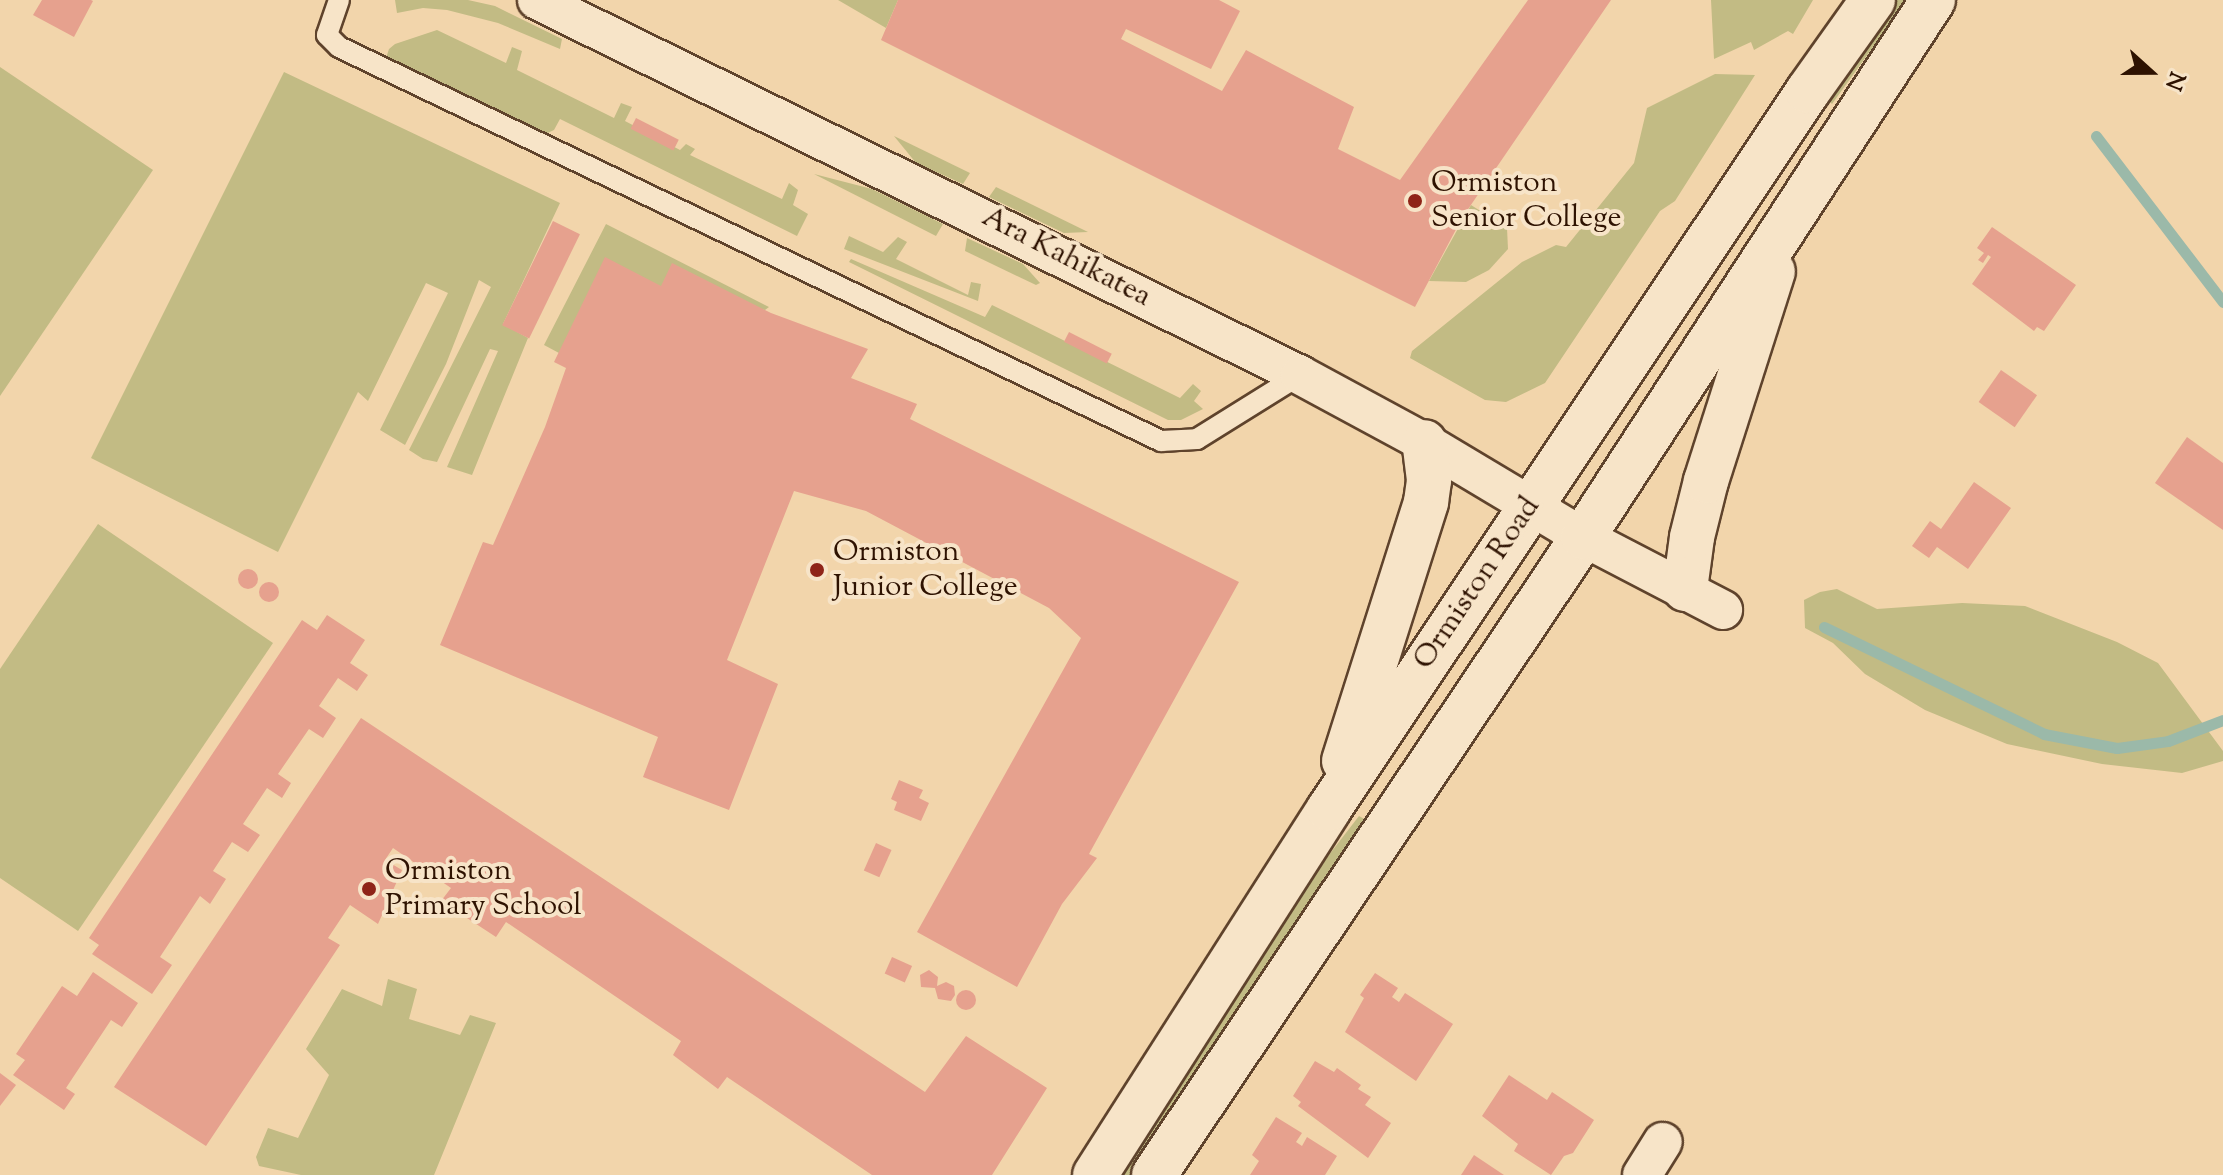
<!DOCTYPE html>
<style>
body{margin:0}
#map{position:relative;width:2223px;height:1175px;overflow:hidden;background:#f2d5ab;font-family:"Sorts Mill Goudy",serif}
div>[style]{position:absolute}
.green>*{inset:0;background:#c2bb84}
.stream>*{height:11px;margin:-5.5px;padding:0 5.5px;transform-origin:5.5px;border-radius:5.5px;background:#9bb9a9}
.building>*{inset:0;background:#e6a18e;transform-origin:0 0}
.round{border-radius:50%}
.roads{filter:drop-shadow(2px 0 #5f432c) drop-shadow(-2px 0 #5f432c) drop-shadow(0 2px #5f432c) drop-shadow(0 -2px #5f432c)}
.service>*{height:20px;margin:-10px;padding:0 10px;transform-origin:10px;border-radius:10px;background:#f7e4c8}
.minor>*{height:38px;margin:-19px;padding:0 19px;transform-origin:19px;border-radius:19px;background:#f7e4c8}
.secondary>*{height:44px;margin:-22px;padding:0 22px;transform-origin:22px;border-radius:22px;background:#f7e4c8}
.dots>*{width:22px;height:22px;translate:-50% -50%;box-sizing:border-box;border:4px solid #f7e4c8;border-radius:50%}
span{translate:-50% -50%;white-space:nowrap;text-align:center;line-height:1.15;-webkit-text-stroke:8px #f7e4c8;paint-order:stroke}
.poi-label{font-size:30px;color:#2e1201}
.left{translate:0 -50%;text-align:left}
.street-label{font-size:30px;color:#2e1201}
.north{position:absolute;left:2111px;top:32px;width:80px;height:80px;-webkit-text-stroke:6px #f7e4c8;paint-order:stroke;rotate:111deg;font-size:22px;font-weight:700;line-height:32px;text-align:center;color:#2e1201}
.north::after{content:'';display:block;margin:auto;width:28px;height:36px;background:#2e1201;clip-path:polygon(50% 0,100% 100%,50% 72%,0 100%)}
</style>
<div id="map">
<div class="green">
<div style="clip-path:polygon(395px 0,468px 0,495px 6px,562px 39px,560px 49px,498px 23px,447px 10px,423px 8px,397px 13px)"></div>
<div style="clip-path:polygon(838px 0,898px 0,886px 28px)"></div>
<div style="clip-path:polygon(1711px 0,1813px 0,1793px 34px,1788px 31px,1754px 50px,1751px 42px,1714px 59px)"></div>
<div style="clip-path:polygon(1888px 0,1907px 0,1832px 104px,1822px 94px)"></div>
<div style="clip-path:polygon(437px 30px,506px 63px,512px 47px,522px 51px,517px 70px,614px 118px,621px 103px,632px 107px,625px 121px,680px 150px,686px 144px,695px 149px,690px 155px,782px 199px,789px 183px,798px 190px,793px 205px,808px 214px,797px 236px,560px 119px,554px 130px,541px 136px,385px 61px,389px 49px,395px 44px)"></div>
<div style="clip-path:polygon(0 67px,153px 170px,0 396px)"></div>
<div style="clip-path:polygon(284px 72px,560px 203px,503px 324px,528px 338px,472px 475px,447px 467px,498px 351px,490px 349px,437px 462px,423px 459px,409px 450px,491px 287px,479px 280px,446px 364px,405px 445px,380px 430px,448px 293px,426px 283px,368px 401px,358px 392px,278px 552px,91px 458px)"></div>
<div style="clip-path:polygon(1715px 74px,1755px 75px,1675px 201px,1660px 211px,1545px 383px,1506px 402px,1485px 400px,1410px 358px,1412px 351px,1522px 262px,1556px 245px,1566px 247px,1634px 163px,1647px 108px)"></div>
<div style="clip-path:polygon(894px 136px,970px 173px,963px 184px,916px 163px)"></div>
<div style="clip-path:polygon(814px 174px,872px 189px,943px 224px,936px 236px)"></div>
<div style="clip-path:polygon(996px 187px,1088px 232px,1064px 233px,989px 197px)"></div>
<div style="clip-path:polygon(1471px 205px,1507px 228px,1508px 249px,1489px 270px,1466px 282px,1429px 281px)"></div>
<div style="clip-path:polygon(606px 224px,769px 307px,765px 310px,661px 286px,559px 353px,544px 345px)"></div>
<div style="clip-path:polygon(849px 236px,883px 252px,898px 237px,907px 242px,896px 259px,968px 295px,971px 282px,981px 284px,978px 301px,844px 249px)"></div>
<div style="clip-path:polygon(967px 238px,1023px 264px,1040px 283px,1036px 285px,965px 251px)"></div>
<div style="clip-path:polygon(851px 259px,985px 317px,992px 305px,1180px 398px,1193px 384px,1201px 391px,1194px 401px,1203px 409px,1181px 420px,1168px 420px,849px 262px)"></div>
<div style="clip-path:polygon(98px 524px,273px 643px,78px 931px,0 878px,0 669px)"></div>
<div style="clip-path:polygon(1837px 589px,1877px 609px,1962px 603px,2025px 606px,2117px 642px,2158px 663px,2223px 751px,2223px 761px,2182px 773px,2102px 764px,2007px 744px,1925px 710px,1865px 674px,1833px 643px,1805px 628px,1804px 600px,1820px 592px)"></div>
<div style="clip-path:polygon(1359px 816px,1366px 820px,1132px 1175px,1114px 1175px,1298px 895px)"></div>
<div style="clip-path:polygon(388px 979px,417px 989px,409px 1019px,460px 1035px,470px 1015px,496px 1023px,434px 1175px,301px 1175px,259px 1166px,256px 1157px,268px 1128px,298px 1138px,329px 1075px,306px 1049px,342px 989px,382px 1006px)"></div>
</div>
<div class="stream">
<div style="left:2096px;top:136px;width:209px;rotate:52.6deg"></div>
<div style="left:1824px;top:627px;width:245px;rotate:25.9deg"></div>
<div style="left:2044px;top:734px;width:74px;rotate:10.9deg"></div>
<div style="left:2117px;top:748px;width:51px;rotate:-7.8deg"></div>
<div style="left:2168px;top:741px;width:59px;rotate:-20.9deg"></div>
</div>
<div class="building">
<div style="clip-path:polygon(42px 0,91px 0,93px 1px,74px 37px,33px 15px)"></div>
<div style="clip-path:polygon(898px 0,1219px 0,1240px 11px,1211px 69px,1126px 29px,1121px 39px,1222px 91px,1246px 50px,1354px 107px,1338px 149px,1400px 180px,1528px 0,1611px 0,1462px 218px,1415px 307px,881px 40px)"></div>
<div style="left:636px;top:118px;width:48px;height:12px;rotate:27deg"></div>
<div style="left:553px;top:221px;width:30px;height:116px;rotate:26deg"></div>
<div style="clip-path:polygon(1992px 227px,2076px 285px,2044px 331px,2037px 327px,2034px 331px,1972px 284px,1991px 257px,1988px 255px,1983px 263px,1978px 260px,1984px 253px,1977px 248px)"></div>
<div style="clip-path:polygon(605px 257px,661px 286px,672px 263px,771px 313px,868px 349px,851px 378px,917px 404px,910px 419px,1239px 582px,1089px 854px,1097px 858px,1062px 904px,1017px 987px,917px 932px,1081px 638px,1049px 608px,866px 511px,794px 491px,727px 660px,778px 684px,729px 810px,643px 777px,658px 737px,440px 645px,483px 542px,493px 545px,545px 427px,566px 368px,554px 362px)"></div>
<div style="left:1069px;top:332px;width:48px;height:11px;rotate:27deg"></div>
<div style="left:2001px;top:370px;width:44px;height:39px;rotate:35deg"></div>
<div style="clip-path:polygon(2187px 437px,2223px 463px,2223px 530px,2155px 483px)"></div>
<div style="clip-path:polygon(1974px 482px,2011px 508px,1968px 569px,1937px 547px,1929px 558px,1912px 546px,1930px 521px,1941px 529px)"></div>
<div class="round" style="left:238px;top:569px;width:20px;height:20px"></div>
<div class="round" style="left:259px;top:582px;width:20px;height:20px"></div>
<div style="clip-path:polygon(327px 615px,365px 640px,350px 663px,368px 675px,357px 691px,338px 678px,319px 706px,336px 718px,323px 738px,309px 729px,278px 774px,291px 783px,282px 798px,267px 788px,243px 824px,260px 835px,248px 852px,232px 842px,213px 871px,226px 879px,210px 904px,200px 896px,160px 957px,172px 965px,152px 994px,92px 954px,99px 945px,89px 938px,302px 620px,317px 630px)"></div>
<div style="clip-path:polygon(361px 718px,925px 1092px,966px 1036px,1047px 1088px,992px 1175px,872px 1175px,727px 1077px,718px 1089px,673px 1055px,681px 1041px,506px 922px,496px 937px,441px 901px,451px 888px,393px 848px,385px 860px,402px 870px,378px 924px,350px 905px,328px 938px,340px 945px,206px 1146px,114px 1087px)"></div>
<div style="clip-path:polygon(899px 780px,923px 790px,919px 798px,929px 803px,921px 821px,894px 810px,897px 802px,891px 799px)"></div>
<div style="left:876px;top:843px;width:17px;height:30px;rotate:24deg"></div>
<div style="left:892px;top:957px;width:22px;height:18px;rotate:24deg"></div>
<div style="clip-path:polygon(929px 970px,938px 977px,937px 986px,946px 982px,954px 986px,955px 995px,951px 1001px,938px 999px,935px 988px,921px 987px,920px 975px)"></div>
<div style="clip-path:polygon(93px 972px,138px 1003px,122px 1027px,111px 1020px,66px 1088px,75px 1094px,64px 1110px,13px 1075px,25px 1060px,16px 1054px,62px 986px,77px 996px)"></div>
<div style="clip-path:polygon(1375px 973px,1398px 988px,1392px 997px,1399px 1002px,1405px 993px,1453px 1024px,1416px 1081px,1345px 1032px,1364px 998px,1360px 995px)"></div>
<div class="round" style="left:956px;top:990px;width:20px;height:20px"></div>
<div style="clip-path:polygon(1315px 1061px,1334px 1072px,1337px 1068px,1361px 1085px,1358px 1089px,1371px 1097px,1365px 1105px,1391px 1123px,1368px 1158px,1298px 1106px,1301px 1102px,1293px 1096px)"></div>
<div style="clip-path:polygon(0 1073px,16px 1085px,0 1106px)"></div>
<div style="clip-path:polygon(1509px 1075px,1547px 1100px,1552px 1092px,1594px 1120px,1573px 1153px,1564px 1156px,1551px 1175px,1514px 1151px,1518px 1144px,1482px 1116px)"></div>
<div style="clip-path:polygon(1276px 1117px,1302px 1133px,1296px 1142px,1302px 1146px,1307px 1137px,1337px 1156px,1325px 1175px,1250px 1175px,1259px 1161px,1252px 1155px)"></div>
<div style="clip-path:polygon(1474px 1155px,1504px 1175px,1461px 1175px)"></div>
</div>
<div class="roads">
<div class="service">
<div style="left:339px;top:0;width:37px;rotate:109deg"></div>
<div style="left:327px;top:35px;width:17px;rotate:45deg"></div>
<div style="left:339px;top:47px;width:912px;rotate:25.61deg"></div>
<div style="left:1161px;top:441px;width:36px;rotate:-3deg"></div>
<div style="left:1197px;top:439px;width:121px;rotate:-31.9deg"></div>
</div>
<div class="minor">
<div style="left:537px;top:0;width:850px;rotate:26.17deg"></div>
<div style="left:1300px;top:375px;width:141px;rotate:28.4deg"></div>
<div style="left:1424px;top:442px;width:185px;rotate:30.9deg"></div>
<div style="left:1583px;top:537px;width:158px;rotate:27.5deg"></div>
<div style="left:1642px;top:1175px;width:39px;rotate:-58deg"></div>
</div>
<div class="secondary">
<div style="left:1685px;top:589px;width:52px;rotate:-82.3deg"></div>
<div style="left:1692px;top:537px;width:58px;rotate:-76deg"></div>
<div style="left:1706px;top:481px;width:220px;rotate:-72.3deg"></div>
<div style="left:1344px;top:761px;width:272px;rotate:-72.4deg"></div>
<div style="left:1426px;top:502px;width:22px;rotate:-82deg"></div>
<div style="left:1429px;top:480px;width:38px;rotate:-97deg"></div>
<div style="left:1095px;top:1175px;width:434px;rotate:-57.4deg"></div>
<div style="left:1329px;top:809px;width:863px;rotate:-56.29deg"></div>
<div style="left:1808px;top:91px;width:112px;rotate:-54.5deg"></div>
<div style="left:1154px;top:1175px;width:769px;rotate:-56.08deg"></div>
<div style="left:1583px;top:537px;width:641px;rotate:-56.9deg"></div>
</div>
</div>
<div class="dots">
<div style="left:1415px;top:201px;background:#8f2418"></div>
<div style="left:817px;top:570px;background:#8f2418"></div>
<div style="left:369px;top:889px;background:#8f2418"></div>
</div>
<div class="poi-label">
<span class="left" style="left:1431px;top:201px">Ormiston<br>Senior College</span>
<span class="left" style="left:833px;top:570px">Ormiston<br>Junior College</span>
<span class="left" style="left:385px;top:889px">Ormiston<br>Primary School</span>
</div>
<div class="street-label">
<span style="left:1066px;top:258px;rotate:27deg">Ara Kahikatea</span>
<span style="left:1478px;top:584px;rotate:-56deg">Ormiston Road</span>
</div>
<div class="north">N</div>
</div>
